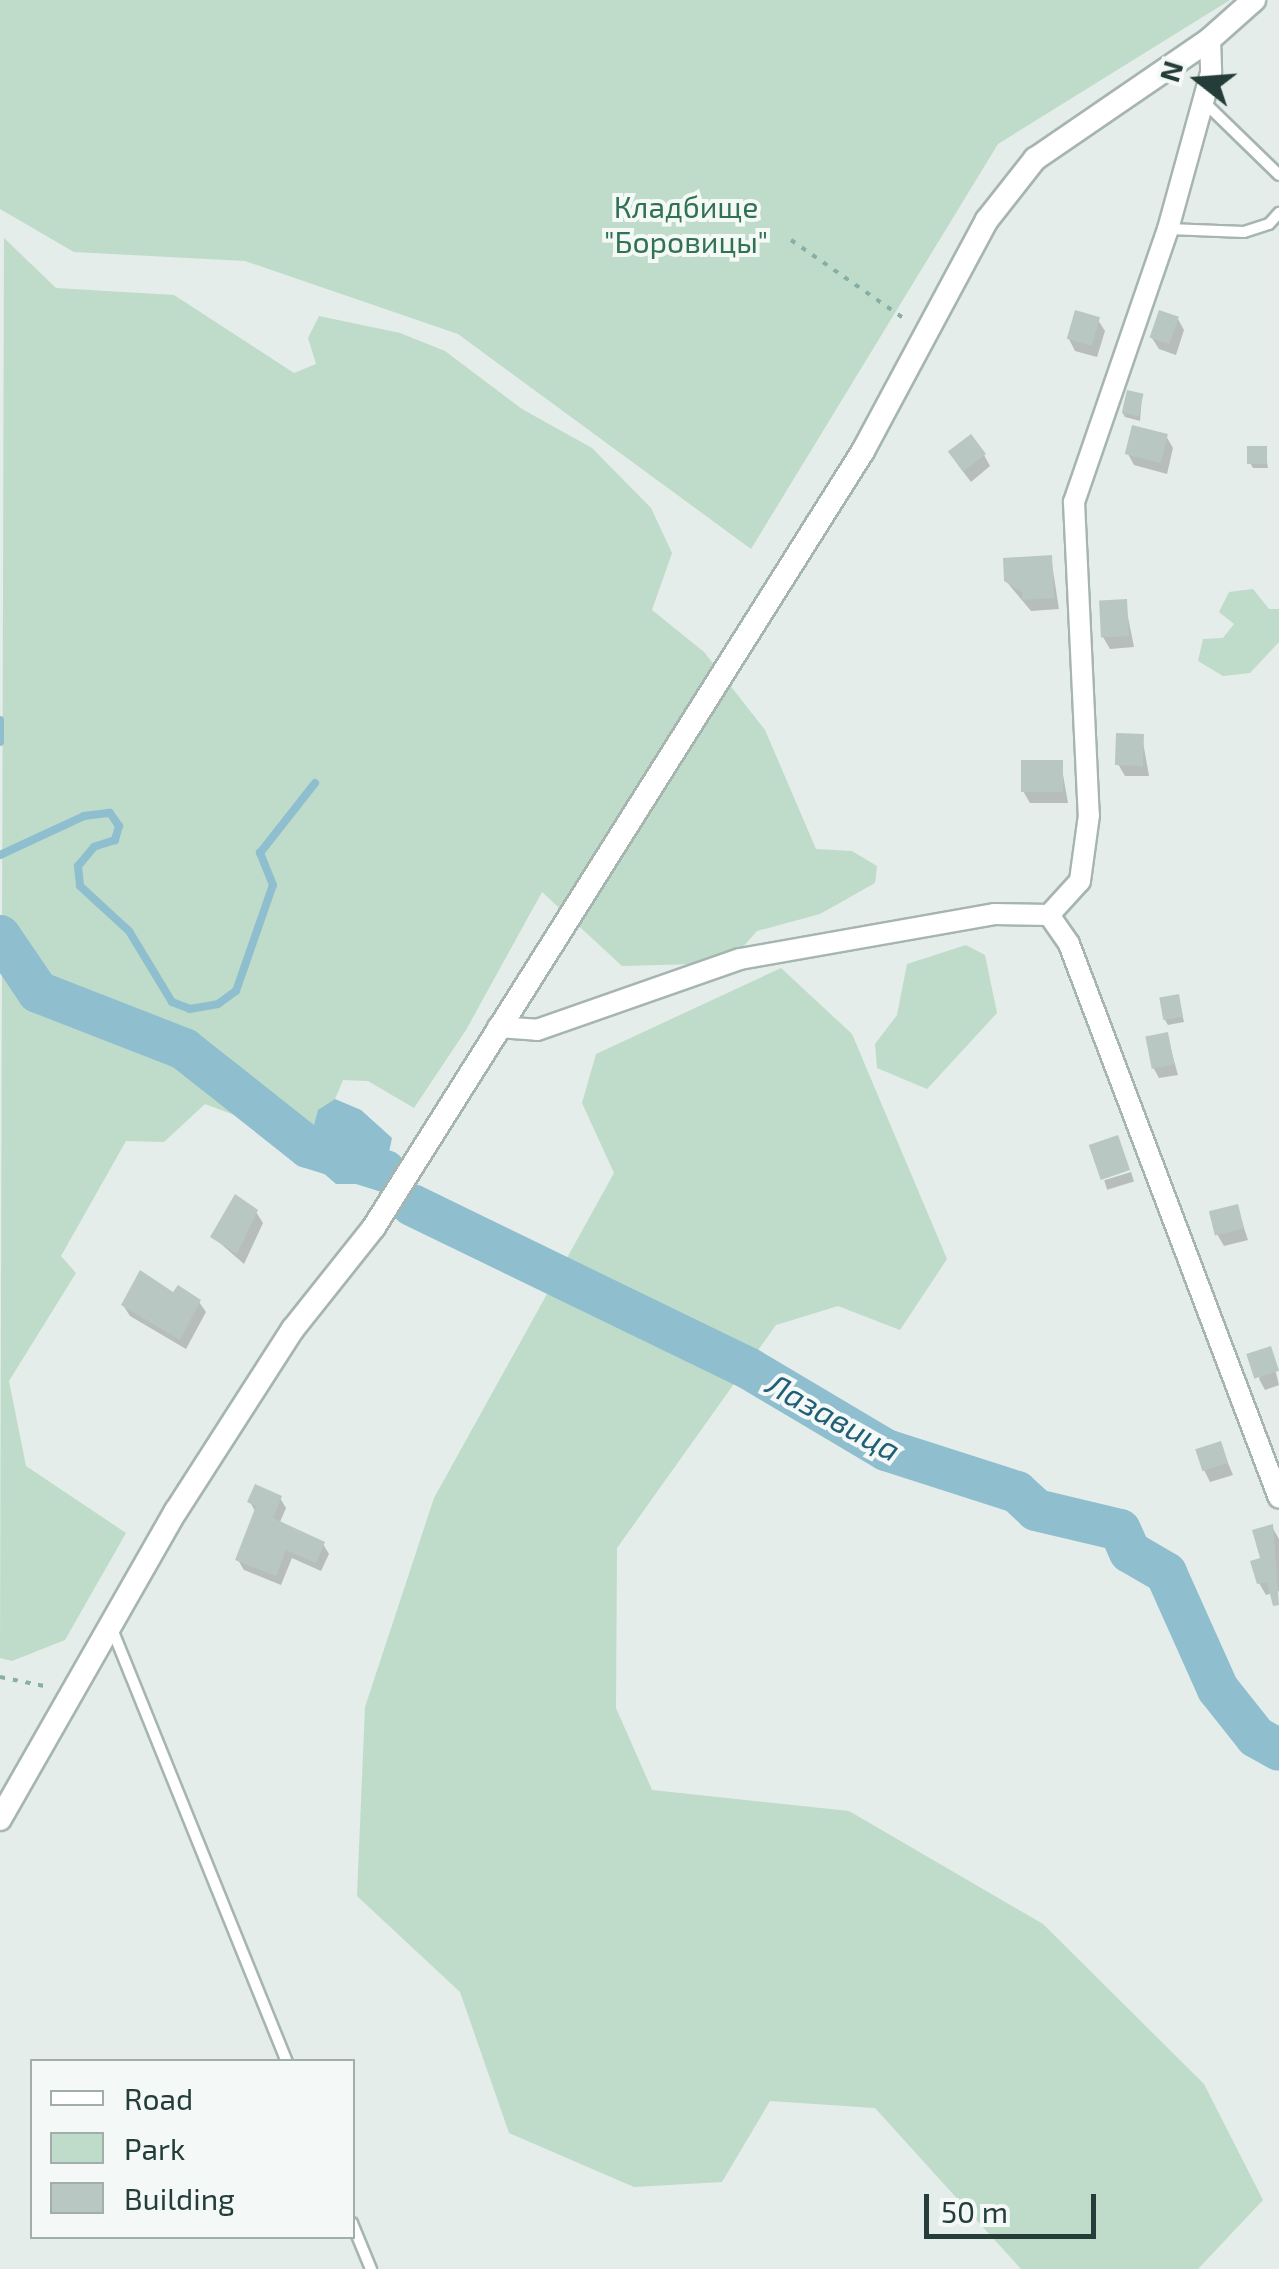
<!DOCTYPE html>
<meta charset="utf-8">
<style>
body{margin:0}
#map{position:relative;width:1279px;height:2269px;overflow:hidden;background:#e4edea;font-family:"Exo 2",sans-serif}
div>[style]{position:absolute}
.green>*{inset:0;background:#bedcc9}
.water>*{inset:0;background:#8fbecf}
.shadow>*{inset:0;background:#0003;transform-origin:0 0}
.stream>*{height:8px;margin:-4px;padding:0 4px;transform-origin:4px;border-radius:4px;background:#8fbecf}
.river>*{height:42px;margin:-21px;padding:0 21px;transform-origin:21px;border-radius:21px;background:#8fbecf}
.building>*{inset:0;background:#b9c7c3;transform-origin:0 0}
.path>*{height:4px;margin-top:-2px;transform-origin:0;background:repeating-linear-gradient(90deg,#86afa6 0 5px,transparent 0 13px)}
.roads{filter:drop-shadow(2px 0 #a7b5b1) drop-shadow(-2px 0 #a7b5b1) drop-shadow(0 2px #a7b5b1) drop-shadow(0 -2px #a7b5b1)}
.service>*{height:10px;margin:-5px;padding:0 5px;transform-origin:5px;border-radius:5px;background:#fff}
.minor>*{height:20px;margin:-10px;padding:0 10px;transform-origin:10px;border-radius:10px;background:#fff}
.tertiary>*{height:22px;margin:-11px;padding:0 11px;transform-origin:11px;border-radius:11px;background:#fff}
span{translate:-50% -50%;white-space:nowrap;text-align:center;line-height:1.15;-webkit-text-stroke:8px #f4f9f7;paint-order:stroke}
.park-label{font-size:30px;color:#307251}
.water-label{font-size:32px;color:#215f77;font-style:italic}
.legend{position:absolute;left:30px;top:2059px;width:325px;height:180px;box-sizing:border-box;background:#f4f9f7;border:2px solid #a1aeab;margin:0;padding:12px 18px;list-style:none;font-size:30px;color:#243d39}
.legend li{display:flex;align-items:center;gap:20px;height:50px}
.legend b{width:50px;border:2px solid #a1aeab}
.north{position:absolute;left:1149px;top:30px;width:100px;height:100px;-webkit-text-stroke:8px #f4f9f7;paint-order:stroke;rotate:287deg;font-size:28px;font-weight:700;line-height:40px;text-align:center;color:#243d39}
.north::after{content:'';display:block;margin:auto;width:35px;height:45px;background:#243d39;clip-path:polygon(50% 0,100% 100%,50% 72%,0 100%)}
.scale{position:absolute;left:924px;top:2194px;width:172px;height:45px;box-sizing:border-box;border:5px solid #243d39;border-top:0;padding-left:12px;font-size:30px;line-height:35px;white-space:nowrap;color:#243d39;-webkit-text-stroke:8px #f4f9f7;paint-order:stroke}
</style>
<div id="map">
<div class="green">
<div style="clip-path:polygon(0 0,1230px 0,998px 144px,751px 549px,458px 334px,245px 261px,74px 252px,0 209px)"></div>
<div style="clip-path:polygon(4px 238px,56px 288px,174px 295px,294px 373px,316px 364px,308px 338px,319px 316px,400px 333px,445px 351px,522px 409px,592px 448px,651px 508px,672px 553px,652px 610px,704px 652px,765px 730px,816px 849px,852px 851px,877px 866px,875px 883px,820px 914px,757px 931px,742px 948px,694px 964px,622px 966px,542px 892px,466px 1030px,414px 1108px,368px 1081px,343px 1080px,335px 1099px,318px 1111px,308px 1147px,313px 1164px,253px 1122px,205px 1104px,164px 1142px,126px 1141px,61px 1256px,76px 1273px,9px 1381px,26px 1466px,126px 1533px,65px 1640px,12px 1661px,0 1658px)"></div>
<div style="clip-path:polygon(1253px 589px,1269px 609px,1279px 609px,1279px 642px,1250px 673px,1223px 676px,1198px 661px,1203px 639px,1223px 638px,1234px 624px,1219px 612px,1229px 592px)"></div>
<div style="clip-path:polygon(966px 945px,985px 955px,997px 1013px,927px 1089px,877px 1068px,875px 1044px,897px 1015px,907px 964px)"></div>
<div style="clip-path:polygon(781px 968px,852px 1034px,947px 1259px,900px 1330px,838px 1306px,776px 1325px,617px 1548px,616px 1708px,652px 1790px,849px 1811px,1043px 1924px,1204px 2084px,1263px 2200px,1198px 2269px,1021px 2269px,875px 2108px,770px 2101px,722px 2182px,634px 2187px,509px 2133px,460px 1992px,357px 1896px,365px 1707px,434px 1498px,614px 1173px,582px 1103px,596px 1054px)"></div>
</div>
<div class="water">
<div style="clip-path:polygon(335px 1099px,361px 1110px,392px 1138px,385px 1171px,369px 1184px,336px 1184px,313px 1164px,308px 1147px,318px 1110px)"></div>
</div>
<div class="shadow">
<div style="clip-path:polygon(1178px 319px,1184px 330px,1176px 355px,1159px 349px,1152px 338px)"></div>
<div style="clip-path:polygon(1098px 320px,1105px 331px,1097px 357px,1075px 351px,1069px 339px)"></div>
<div style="clip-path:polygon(1142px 396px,1140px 421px,1125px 417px,1122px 412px)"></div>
<div style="clip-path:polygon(1166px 436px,1173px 448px,1167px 474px,1134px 465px,1128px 454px)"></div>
<div style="clip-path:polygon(1265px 449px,1268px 468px,1253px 468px,1250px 463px)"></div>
<div style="clip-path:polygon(984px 455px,990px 466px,971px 482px,958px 465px)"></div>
<div style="clip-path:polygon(1051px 558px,1059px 609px,1031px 611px,1006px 581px)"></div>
<div style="clip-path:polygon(1125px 602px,1134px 647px,1110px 649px,1103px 637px)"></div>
<div style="clip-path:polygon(1142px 736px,1149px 776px,1125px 776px,1118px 764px)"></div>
<div style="clip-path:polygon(1061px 763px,1068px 803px,1030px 803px,1023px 791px)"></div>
<div style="clip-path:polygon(1178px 996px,1184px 1022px,1168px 1025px,1165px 1020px)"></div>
<div style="clip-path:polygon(1167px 1035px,1178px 1075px,1159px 1078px,1153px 1067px)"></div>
<div style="left:1131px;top:1172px;width:10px;height:28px;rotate:73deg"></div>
<div style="clip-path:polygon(1237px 1207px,1248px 1240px,1224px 1246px,1217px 1234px)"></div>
<div style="clip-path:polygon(256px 1212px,263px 1223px,244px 1264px,213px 1237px)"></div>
<div style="clip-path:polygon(174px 1295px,199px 1302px,206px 1312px,186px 1349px,130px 1316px,123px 1305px)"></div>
<div style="clip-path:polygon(1270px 1349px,1279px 1385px,1265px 1390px,1259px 1379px)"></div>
<div style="clip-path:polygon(1220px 1444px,1233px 1475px,1210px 1482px,1204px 1470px)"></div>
<div style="clip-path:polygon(280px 1498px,286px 1508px,280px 1522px,323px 1544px,329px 1554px,321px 1571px,292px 1558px,281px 1585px,244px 1570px,238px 1560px,256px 1513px,250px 1502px)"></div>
<div style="clip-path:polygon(1272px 1527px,1279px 1539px,1279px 1591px,1266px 1595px,1259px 1583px)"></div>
</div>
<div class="stream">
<div style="left:0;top:720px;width:22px;rotate:90deg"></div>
<div style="left:0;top:855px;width:93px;rotate:-24.9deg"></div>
<div style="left:84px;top:816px;width:26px;rotate:-7deg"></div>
<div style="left:110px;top:813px;width:16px;rotate:55deg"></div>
<div style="left:119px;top:826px;width:15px;rotate:106deg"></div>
<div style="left:115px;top:840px;width:22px;rotate:162deg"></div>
<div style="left:94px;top:847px;width:25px;rotate:130deg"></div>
<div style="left:78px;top:866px;width:20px;rotate:84deg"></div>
<div style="left:80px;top:886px;width:67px;rotate:42.6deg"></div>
<div style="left:129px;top:931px;width:83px;rotate:58.8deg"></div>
<div style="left:172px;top:1002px;width:19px;rotate:21deg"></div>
<div style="left:190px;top:1009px;width:28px;rotate:-10deg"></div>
<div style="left:218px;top:1004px;width:22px;rotate:-36deg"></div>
<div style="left:236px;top:991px;width:112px;rotate:-70.8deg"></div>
<div style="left:273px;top:885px;width:35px;rotate:-112deg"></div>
<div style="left:260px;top:853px;width:89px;rotate:-51.8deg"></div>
</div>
<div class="river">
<div style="left:0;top:936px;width:68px;rotate:55.8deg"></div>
<div style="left:38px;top:992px;width:157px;rotate:21.3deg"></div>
<div style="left:184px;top:1049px;width:158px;rotate:38.3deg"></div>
<div style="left:308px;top:1147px;width:81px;rotate:17.3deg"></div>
<div style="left:412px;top:1205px;width:373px;rotate:25.9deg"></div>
<div style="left:748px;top:1368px;width:161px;rotate:30.7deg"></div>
<div style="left:886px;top:1450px;width:138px;rotate:17.8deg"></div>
<div style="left:1017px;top:1492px;width:26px;rotate:43deg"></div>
<div style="left:1036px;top:1510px;width:86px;rotate:13.4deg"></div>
<div style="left:1120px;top:1530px;width:24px;rotate:66deg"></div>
<div style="left:1130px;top:1552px;width:42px;rotate:30.3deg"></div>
<div style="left:1166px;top:1573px;width:127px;rotate:65.9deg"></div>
<div style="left:1218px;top:1689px;width:61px;rotate:51.6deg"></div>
<div style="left:1256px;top:1737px;width:26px;rotate:29deg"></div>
</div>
<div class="building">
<div style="left:1075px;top:310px;width:26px;height:30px;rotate:16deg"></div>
<div style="left:1159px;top:310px;width:21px;height:29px;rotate:19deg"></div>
<div style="left:1127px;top:390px;width:17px;height:23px;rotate:13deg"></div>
<div style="left:1132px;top:425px;width:37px;height:30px;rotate:14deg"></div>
<div style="left:971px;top:434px;width:25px;height:29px;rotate:53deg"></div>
<div style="left:1247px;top:446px;width:20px;height:18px"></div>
<div style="clip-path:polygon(1052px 555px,1054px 598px,1022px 600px,1022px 592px,1004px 581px,1003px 558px)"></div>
<div style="left:1127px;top:599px;width:37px;height:28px;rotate:87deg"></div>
<div style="left:1116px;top:733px;width:28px;height:32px;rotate:2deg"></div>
<div style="left:1021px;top:760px;width:42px;height:32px"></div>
<div style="left:1179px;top:994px;width:23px;height:20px;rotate:80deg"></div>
<div style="left:1168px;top:1032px;width:33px;height:23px;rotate:79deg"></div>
<div style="left:1118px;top:1135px;width:37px;height:31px;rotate:71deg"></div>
<div style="clip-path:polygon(235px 1194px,258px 1210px,237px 1254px,210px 1237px)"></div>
<div style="left:1238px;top:1204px;width:25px;height:30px;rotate:76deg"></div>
<div style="clip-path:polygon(140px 1270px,173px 1292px,178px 1285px,201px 1300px,180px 1340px,121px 1305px)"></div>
<div style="left:1271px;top:1346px;width:26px;height:26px;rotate:72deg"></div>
<div style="left:1221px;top:1441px;width:23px;height:27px;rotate:72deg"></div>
<div style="clip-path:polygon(255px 1484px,282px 1496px,273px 1518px,325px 1542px,316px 1563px,286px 1550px,276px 1576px,235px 1560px,256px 1506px,247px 1502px)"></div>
<div style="clip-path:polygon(1273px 1524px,1279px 1605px,1273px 1606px,1267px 1582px,1257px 1584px,1250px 1561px,1260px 1558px,1252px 1530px)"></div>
</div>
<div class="path">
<div style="left:791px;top:240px;width:140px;rotate:34.8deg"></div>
<div style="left:0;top:1677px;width:50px;rotate:11.5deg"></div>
</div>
<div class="roads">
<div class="service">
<div style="left:1203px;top:101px;width:106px;rotate:44.2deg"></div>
<div style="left:1169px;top:229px;width:75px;rotate:2.3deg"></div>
<div style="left:1244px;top:232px;width:26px;rotate:-18deg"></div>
<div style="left:1269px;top:224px;width:15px;rotate:-48deg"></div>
<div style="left:112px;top:1629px;width:467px;rotate:68deg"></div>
<div style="left:352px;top:2223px;width:50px;rotate:67.6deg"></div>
</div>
<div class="minor">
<div style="left:1210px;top:39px;width:34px;rotate:88deg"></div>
<div style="left:1211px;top:73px;width:162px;rotate:105.4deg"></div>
<div style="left:1168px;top:229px;width:289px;rotate:109deg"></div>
<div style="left:1074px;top:502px;width:313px;rotate:87.3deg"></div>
<div style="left:1089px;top:815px;width:67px;rotate:97.8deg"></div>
<div style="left:1080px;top:881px;width:46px;rotate:132.4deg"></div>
<div style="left:1049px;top:915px;width:35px;rotate:55deg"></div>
<div style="left:1069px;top:944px;width:592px;rotate:69.24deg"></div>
<div style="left:498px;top:1027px;width:39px;rotate:4deg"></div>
<div style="left:537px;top:1030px;width:215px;rotate:-19.3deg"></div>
<div style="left:740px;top:959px;width:258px;rotate:-10deg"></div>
<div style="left:994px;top:914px;width:55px;rotate:1deg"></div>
</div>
<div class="tertiary">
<div style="left:0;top:1819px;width:355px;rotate:-60.3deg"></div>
<div style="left:176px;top:1511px;width:216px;rotate:-57.3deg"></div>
<div style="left:293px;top:1329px;width:130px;rotate:-51.5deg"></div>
<div style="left:374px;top:1227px;width:917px;rotate:-57.78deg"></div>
<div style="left:863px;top:451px;width:262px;rotate:-61.8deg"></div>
<div style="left:987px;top:220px;width:78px;rotate:-51.8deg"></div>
<div style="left:1035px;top:159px;width:212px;rotate:-34.4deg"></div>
<div style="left:1210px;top:39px;width:59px;rotate:-41.6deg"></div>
</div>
</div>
<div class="park-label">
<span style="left:686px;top:223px">Кладбище<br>"Боровицы"</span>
</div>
<div class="water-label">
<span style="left:834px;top:1416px;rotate:29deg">Лазавица</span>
</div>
<ul class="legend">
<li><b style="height:12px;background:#fff"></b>Road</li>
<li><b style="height:28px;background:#bedcc9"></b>Park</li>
<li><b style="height:28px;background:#b9c7c3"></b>Building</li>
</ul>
<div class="north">N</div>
<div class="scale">50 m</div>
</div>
